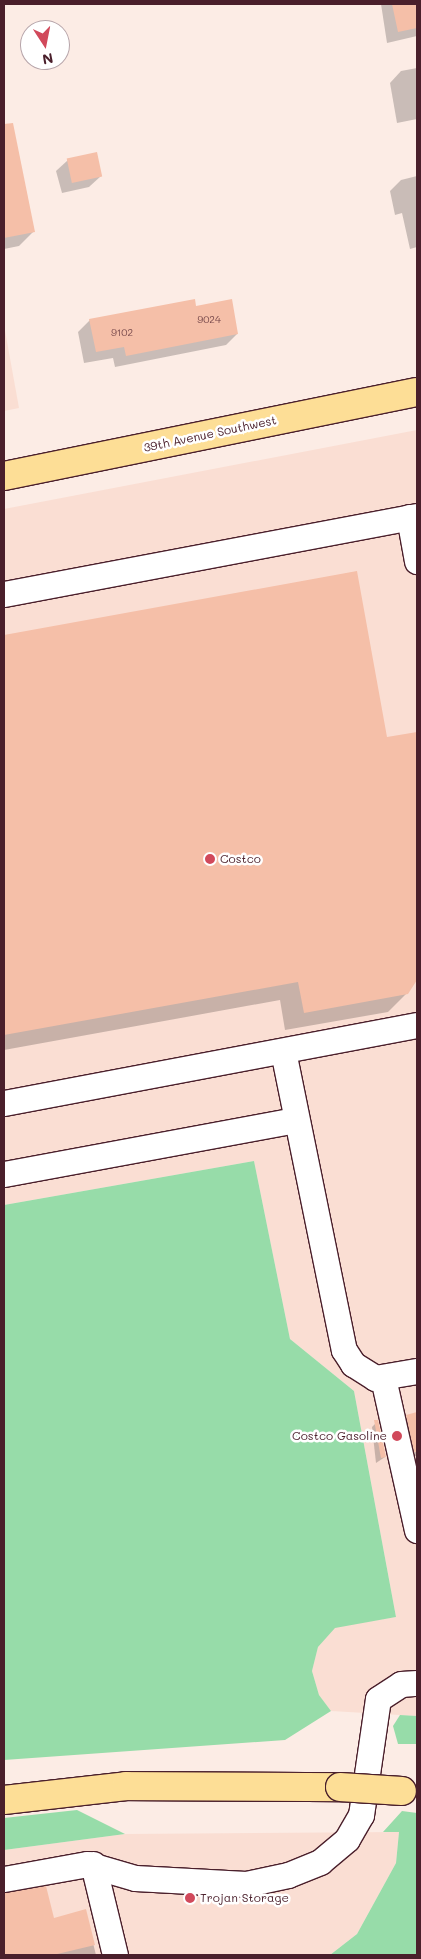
<!DOCTYPE html>
<style>
body{margin:0}
#map{position:relative;width:421px;height:1959px;overflow:hidden;background:#fcece5;font-family:Mali,sans-serif}
div>[style]{position:absolute}
.built>*{inset:0;background:#faded3}
.green>*{inset:0;background:#97dca9}
.shadow>*{inset:0;background:#0003}
.building>*{inset:0;background:#f5bfa8;transform-origin:0 0}
.roads{filter:drop-shadow(1px 0 #4a1f2b) drop-shadow(-1px 0 #4a1f2b) drop-shadow(0 1px #4a1f2b) drop-shadow(0 -1px #4a1f2b)}
.minor>*{height:25px;margin:-12.5px;padding:0 12.5px;transform-origin:12.5px;border-radius:12.5px;background:#fff}
.major>*{height:28px;margin:-14px;padding:0 14px;transform-origin:14px;border-radius:14px;background:#fdde96}
.highway>*{height:28px;margin:-14px;padding:0 14px;transform-origin:14px;border-radius:14px;background:#fdde96}
.bridges{filter:drop-shadow(1px 0 #4a1f2b) drop-shadow(-1px 0 #4a1f2b) drop-shadow(0 1px #4a1f2b) drop-shadow(0 -1px #4a1f2b)}
.highway-bridge>*{height:28px;margin:-14px;padding:0 14px;transform-origin:14px;border-radius:14px;background:#fdde96}
.dots>*{width:14px;height:14px;translate:-50% -50%;box-sizing:border-box;border:2px solid #fff;border-radius:50%}
span{translate:-50% -50%;white-space:nowrap;text-align:center;line-height:1.15;-webkit-text-stroke:5px #fff;paint-order:stroke}
.number-label{font-size:10px;color:#75474a}
.number-label span{-webkit-text-stroke-width:0}
.street-label{font-size:12px;color:#4a1f2b}
.poi-label{font-size:12px;color:#4a1f2b}
.left{translate:0 -50%;text-align:left}
.right{translate:-100% -50%;text-align:right}
.frame{position:absolute;inset:0;border:5px solid #4a1f2b;pointer-events:none}
.north{position:absolute;left:20px;top:20px;width:50px;height:50px;box-sizing:border-box;background:#fff;border:1px solid #b7a5aa;border-radius:50%;rotate:169deg;font-size:14px;font-weight:700;line-height:20px;text-align:center;color:#4a1f2b}
.north::after{content:'';display:block;margin:auto;width:18px;height:22px;background:#d1495b;clip-path:polygon(50% 0,100% 100%,50% 72%,0 100%)}
</style>
<div id="map">
<div class="built">
<div style="clip-path:polygon(4px 325px,19px 408px,4px 411px)"></div>
<div style="clip-path:polygon(417px 430px,417px 1716px,331px 1711px,319px 1695px,312px 1671px,318px 1647px,335px 1627px,396px 1617px,354px 1391px,290px 1339px,254px 1161px,4px 1205px,4px 509px)"></div>
<div style="clip-path:polygon(399px 1832px,396px 1863px,357px 1934px,330px 1955px,4px 1955px,4px 1850px,125px 1834px)"></div>
</div>
<div class="green">
<div style="clip-path:polygon(254px 1161px,290px 1339px,354px 1391px,396px 1617px,335px 1628px,318px 1647px,312px 1671px,319px 1695px,331px 1711px,285px 1740px,4px 1760px,4px 1205px)"></div>
<div style="clip-path:polygon(400px 1715px,417px 1716px,417px 1744px,398px 1744px,393px 1726px)"></div>
<div style="clip-path:polygon(77px 1810px,125px 1834px,4px 1850px,4px 1818px)"></div>
<div style="clip-path:polygon(402px 1811px,417px 1813px,417px 1955px,330px 1955px,357px 1934px,396px 1863px,399px 1832px,383px 1832px)"></div>
</div>
<div class="shadow">
<div style="clip-path:polygon(381px 4px,417px 4px,417px 36px,387px 43px)"></div>
<div style="clip-path:polygon(417px 68px,417px 119px,397px 123px,390px 83px,401px 71px)"></div>
<div style="clip-path:polygon(8px 127px,34px 231px,19px 246px,4px 249px,4px 128px)"></div>
<div style="clip-path:polygon(68px 160px,101px 176px,89px 187px,62px 193px,56px 171px)"></div>
<div style="clip-path:polygon(417px 176px,417px 247px,410px 249px,402px 213px,395px 215px,390px 191px,401px 180px)"></div>
<div style="clip-path:polygon(196px 307px,237px 334px,226px 345px,115px 367px,113px 358px,84px 363px,78px 332px,90px 320px)"></div>
<div style="clip-path:polygon(356px 572px,386px 739px,417px 733px,417px 978px,407px 993px,388px 1012px,285px 1030px,280px 1000px,4px 1050px,4px 636px)"></div>
<div style="clip-path:polygon(417px 1414px,417px 1456px,409px 1457px,401px 1422px)"></div>
<div style="clip-path:polygon(377px 1422px,385px 1457px,376px 1463px,372px 1427px)"></div>
<div style="clip-path:polygon(45px 1888px,53px 1919px,85px 1911px,96px 1955px,4px 1955px,4px 1897px)"></div>
</div>
<div class="building">
<div style="clip-path:polygon(392px 4px,417px 4px,417px 28px,398px 32px)"></div>
<div style="clip-path:polygon(13px 123px,35px 232px,4px 238px,4px 124px)"></div>
<div style="left:97px;top:152px;width:25px;height:31px;rotate:78deg"></div>
<div style="clip-path:polygon(195px 299px,196px 306px,232px 299px,238px 334px,126px 356px,124px 347px,96px 352px,89px 319px)"></div>
<div style="clip-path:polygon(357px 571px,387px 737px,417px 732px,417px 980px,408px 994px,304px 1013px,298px 982px,4px 1035px,4px 635px)"></div>
<div style="clip-path:polygon(417px 1412px,417px 1452px,414px 1452px,406px 1415px)"></div>
<div style="clip-path:polygon(374px 1420px,378px 1420px,386px 1457px,381px 1458px)"></div>
<div style="clip-path:polygon(46px 1886px,54px 1918px,86px 1909px,95px 1945px,53px 1955px,4px 1955px,4px 1893px)"></div>
</div>
<div class="roads">
<div class="minor">
<div style="left:409px;top:517px;width:45px;rotate:79.7deg"></div>
<div style="left:4px;top:594px;width:420px;rotate:-10.7deg"></div>
<div style="left:283px;top:1051px;width:305px;rotate:78.5deg"></div>
<div style="left:344px;top:1350px;width:17px;rotate:57deg"></div>
<div style="left:353px;top:1364px;width:26px;rotate:32deg"></div>
<div style="left:375px;top:1378px;width:43px;rotate:-9.5deg"></div>
<div style="left:4px;top:1103px;width:420px;rotate:-10.7deg"></div>
<div style="left:4px;top:1174px;width:297px;rotate:-10.5deg"></div>
<div style="left:383px;top:1378px;width:156px;rotate:77.4deg"></div>
<div style="left:93px;top:1864px;width:94px;rotate:76.4deg"></div>
<div style="left:4px;top:1879px;width:84px;rotate:-10.2deg"></div>
<div style="left:87px;top:1864px;width:50px;rotate:16.3deg"></div>
<div style="left:135px;top:1878px;width:111px;rotate:3.1deg"></div>
<div style="left:246px;top:1884px;width:43px;rotate:-12.1deg"></div>
<div style="left:288px;top:1875px;width:35px;rotate:-22deg"></div>
<div style="left:320px;top:1862px;width:35px;rotate:-40deg"></div>
<div style="left:347px;top:1839px;width:28px;rotate:-60deg"></div>
<div style="left:361px;top:1815px;width:117px;rotate:-81.7deg"></div>
<div style="left:378px;top:1699px;width:27px;rotate:-33deg"></div>
<div style="left:401px;top:1684px;width:16px;rotate:-4deg"></div>
</div>
<div class="major">
<div style="left:4px;top:476px;width:421px;rotate:-11.5deg"></div>
</div>
<div class="highway">
<div style="left:4px;top:1800px;width:123px;rotate:-6.5deg"></div>
<div style="left:126px;top:1786px;width:214px;rotate:0.3deg"></div>
</div>
</div>
<div class="bridges">
<div class="highway-bridge">
<div style="left:340px;top:1787px;width:62px;rotate:3.7deg"></div>
</div>
</div>
<div class="dots">
<div style="left:210px;top:859px;background:#d1495b"></div>
<div style="left:397px;top:1436px;background:#d1495b"></div>
<div style="left:190px;top:1898px;background:#d1495b"></div>
</div>
<div class="number-label">
<span style="left:209px;top:320px">9024</span>
<span style="left:122px;top:333px">9102</span>
</div>
<div class="street-label">
<span style="left:210px;top:434px;rotate:-12deg">39th Avenue Southwest</span>
</div>
<div class="poi-label">
<span class="left" style="left:220px;top:859px">Costco</span>
<span class="right" style="left:387px;top:1436px">Costco Gasoline</span>
<span class="left" style="left:200px;top:1898px">Trojan Storage</span>
</div>
<div class="frame"></div>
<div class="north">N</div>
</div>
